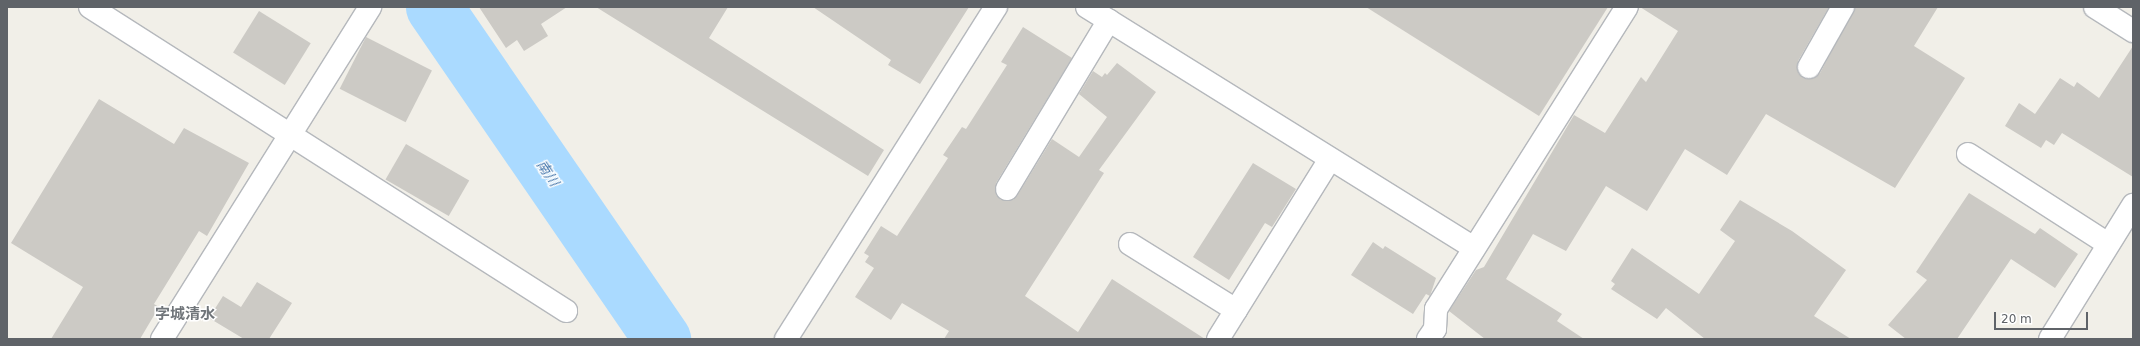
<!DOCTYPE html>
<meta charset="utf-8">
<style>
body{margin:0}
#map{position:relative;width:2140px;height:346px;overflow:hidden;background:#f1efe8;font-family:"DejaVu Sans","Noto Sans JP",sans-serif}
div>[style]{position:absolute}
.river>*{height:57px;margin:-28.5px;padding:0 28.5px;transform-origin:28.5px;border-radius:28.5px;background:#aadaff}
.building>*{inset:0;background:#cccac5;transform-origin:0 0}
.roads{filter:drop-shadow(1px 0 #b5b8bc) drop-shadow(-1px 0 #b5b8bc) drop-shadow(0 1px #b5b8bc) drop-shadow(0 -1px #b5b8bc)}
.minor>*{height:22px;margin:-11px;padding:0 11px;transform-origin:11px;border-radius:11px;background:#fff}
span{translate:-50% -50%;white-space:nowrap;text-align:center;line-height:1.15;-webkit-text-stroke:3px #fff;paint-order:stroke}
.water-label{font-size:14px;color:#4174aa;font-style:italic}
.quarter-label{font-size:15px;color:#70757a;font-weight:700}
.frame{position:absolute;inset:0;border:8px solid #5f6368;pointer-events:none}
.scale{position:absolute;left:1994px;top:312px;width:94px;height:18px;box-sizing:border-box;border:2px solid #5f6368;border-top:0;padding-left:5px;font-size:12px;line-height:14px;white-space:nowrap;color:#5f6368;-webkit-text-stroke:3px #fff;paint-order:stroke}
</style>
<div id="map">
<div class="river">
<div style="left:434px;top:7px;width:403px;rotate:55.5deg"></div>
</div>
<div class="building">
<div style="clip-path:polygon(479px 7px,567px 7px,541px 24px,548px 36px,524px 51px,517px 40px,506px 48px)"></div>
<div style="clip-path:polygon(596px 7px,728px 7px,709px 38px,884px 150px,868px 176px)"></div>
<div style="clip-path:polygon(813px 7px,969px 7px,920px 84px,888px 65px,891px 60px)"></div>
<div style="clip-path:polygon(1366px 7px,1608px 7px,1539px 116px)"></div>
<div style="clip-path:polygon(1640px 7px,1829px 7px,1798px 61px,1798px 73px,1809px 79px,1820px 73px,1855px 7px,1938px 7px,1914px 46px,1965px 78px,1895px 188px,1766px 114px,1727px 175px,1685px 149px,1647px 211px,1606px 186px,1566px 251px,1533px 234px,1506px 279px,1562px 314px,1557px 321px,1584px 339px,1485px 339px,1449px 311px,1476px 270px,1484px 267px,1574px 115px,1605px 133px,1641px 77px,1646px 82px,1678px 31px)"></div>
<div style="left:259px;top:11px;width:61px;height:49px;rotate:32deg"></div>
<div style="clip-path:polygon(1023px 27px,1072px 58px,996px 183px,996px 195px,1001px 200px,1013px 200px,1017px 196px,1052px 139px,1079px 157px,1107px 117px,1079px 94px,1093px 71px,1102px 77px,1105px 73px,1107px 75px,1117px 63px,1156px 92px,1099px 170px,1104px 173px,1025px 296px,1078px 332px,1112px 279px,1205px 339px,944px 339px,949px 331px,902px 303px,891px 320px,855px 297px,874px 268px,865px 262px,869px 256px,864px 253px,881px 226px,897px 236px,948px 158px,943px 155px,962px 127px,966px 129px,1007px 65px,1001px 62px)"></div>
<div style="left:366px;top:37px;width:74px;height:58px;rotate:27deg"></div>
<div style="clip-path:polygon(2133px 46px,2133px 177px,2062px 133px,2054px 145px,2046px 140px,2041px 148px,2005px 126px,2019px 103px,2035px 114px,2060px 78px,2074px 87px,2077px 82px,2099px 98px)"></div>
<div style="clip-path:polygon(99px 99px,174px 144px,184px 128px,249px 163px,207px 236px,199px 231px,154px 304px,159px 307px,140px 339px,51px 339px,83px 287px,11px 243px)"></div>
<div style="left:406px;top:144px;width:73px;height:41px;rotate:30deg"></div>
<div style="clip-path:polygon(1253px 163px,1296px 189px,1272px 227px,1265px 223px,1229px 280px,1193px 257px)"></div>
<div style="clip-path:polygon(1969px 193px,2035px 234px,2040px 228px,2078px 254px,2055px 288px,2011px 259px,1957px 339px,1906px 339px,1888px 325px,1927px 280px,1916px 272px)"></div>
<div style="clip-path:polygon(1740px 200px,1792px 231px,1846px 270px,1814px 316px,1851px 339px,1705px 339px,1666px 308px,1657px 319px,1611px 289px,1615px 284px,1611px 281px,1632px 248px,1699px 294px,1735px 241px,1720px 230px)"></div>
<div style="clip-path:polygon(1373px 242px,1383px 249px,1385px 246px,1436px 278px,1430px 296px,1426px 294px,1413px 314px,1351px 275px)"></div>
<div style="clip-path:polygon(257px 282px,292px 303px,269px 339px,244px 339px,209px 318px,223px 296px,241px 307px)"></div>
</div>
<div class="roads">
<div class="minor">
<div style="left:90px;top:7px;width:565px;rotate:32.56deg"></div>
<div style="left:1087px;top:7px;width:456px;rotate:31.9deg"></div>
<div style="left:2095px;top:7px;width:45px;rotate:32.3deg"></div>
<div style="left:1809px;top:67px;width:69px;rotate:-60.5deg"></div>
<div style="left:1968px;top:154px;width:166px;rotate:32.7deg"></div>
<div style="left:1007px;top:189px;width:197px;rotate:-58.9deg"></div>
<div style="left:1130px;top:244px;width:125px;rotate:31.9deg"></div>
<div style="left:162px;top:339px;width:392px;rotate:-57.9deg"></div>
<div style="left:786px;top:339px;width:393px;rotate:-57.7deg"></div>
<div style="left:1218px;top:339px;width:212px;rotate:-58.1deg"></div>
<div style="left:1428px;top:339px;width:12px;rotate:-55deg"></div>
<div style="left:1435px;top:329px;width:20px;rotate:-87deg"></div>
<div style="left:1436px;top:309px;width:357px;rotate:-57.7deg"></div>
<div style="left:2050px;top:339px;width:158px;rotate:-58.2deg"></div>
</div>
</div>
<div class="water-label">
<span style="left:548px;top:173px;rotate:56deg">南川</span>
</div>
<div class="quarter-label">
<span style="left:185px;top:315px">字城清水</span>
</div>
<div class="frame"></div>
<div class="scale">20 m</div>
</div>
